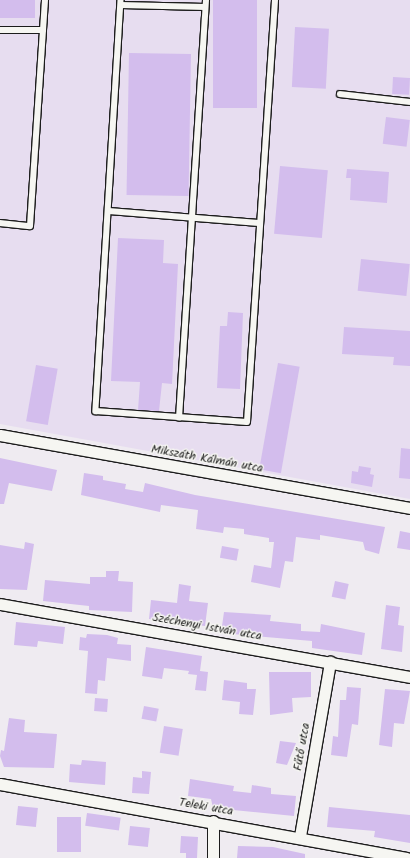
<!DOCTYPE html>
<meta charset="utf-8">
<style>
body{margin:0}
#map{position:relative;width:410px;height:858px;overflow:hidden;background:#efebf1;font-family:Kalam,sans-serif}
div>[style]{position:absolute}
.built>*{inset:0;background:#e7ddf0}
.building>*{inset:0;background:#d3bded;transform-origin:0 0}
.roads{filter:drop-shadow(1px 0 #1c1c1c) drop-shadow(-1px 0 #1c1c1c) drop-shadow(0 1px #1c1c1c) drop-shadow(0 -1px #1c1c1c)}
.lane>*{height:5.5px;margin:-2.75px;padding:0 2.75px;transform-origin:2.75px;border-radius:2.75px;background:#f6f6f2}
.street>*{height:11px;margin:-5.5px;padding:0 5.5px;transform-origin:5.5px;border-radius:5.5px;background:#f6f6f2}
span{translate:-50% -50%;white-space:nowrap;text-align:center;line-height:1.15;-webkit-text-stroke:3px #f6f6f2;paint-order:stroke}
.street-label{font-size:12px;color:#1c1c1c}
</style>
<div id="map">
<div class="built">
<div style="clip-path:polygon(0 0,410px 0,410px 499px,0 424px)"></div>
</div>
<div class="building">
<div style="left:0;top:0;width:35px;height:18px"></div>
<div style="left:213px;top:0;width:44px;height:108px"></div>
<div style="left:295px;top:27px;width:34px;height:60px;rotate:3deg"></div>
<div style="left:129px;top:53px;width:62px;height:142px;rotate:1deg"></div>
<div style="left:393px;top:77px;width:17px;height:17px;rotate:3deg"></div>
<div style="left:386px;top:117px;width:24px;height:27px;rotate:7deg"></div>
<div style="left:280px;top:166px;width:48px;height:68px;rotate:5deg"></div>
<div style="clip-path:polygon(347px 169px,389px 172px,387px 203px,350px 200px,351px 178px,346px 178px)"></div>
<div style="clip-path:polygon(118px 238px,164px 240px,163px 263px,178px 264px,172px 384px,162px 383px,159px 411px,138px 410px,140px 382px,111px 381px)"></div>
<div style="left:361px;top:259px;width:49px;height:32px;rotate:6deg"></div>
<div style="clip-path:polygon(228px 312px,243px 313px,240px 389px,217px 388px,220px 326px,227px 326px)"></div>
<div style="clip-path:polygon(344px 327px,410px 331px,410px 366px,393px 365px,394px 357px,342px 354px)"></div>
<div style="left:278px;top:363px;width:22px;height:108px;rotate:10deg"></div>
<div style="left:36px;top:365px;width:22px;height:57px;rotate:10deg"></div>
<div style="clip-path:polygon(401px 448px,410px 449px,410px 479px,399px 478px)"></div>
<div style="clip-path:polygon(0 458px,57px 470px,52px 491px,9px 483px,4px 504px,0 504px)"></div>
<div style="clip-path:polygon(359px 466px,371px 468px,370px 474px,374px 475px,372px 487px,351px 483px,352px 471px,358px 472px)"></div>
<div style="clip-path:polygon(84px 473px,103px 476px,103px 480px,126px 484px,125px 489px,143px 492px,145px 483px,195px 495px,385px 527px,379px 554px,365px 550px,363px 542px,320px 535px,320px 540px,296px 537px,293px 562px,285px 561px,280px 588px,251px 582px,254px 565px,271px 568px,274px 542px,269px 542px,269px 538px,244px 534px,244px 529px,224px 527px,223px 533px,196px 529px,198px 510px,161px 505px,160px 512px,81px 495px)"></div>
<div style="clip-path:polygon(400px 531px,410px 533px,410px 550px,397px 548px)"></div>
<div style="clip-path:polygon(25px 542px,34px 544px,27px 590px,0 589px,0 545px,24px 549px)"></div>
<div style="left:222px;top:546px;width:17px;height:12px;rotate:10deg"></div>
<div style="clip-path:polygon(106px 571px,119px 571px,118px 581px,133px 582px,132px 612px,89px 610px,89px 606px,43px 601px,45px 580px,90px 584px,90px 577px,106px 577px)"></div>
<div style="left:335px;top:581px;width:14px;height:16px;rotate:12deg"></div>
<div style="clip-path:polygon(179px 584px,191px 586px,189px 601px,208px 603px,205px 626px,149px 619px,151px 600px,177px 603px)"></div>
<div style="clip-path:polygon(386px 605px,400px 607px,398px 625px,404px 626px,402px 652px,381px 649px)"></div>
<div style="clip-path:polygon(224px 612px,271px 615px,270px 621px,301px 624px,301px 631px,320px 632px,321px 624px,365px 633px,362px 655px,312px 648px,312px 641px,221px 633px)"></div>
<div style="clip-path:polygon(16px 622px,65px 627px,63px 644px,38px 641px,37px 647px,14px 645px)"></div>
<div style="clip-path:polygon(87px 634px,107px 635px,118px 638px,117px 644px,131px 645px,131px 661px,107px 658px,105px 681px,98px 680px,97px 694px,85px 693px,88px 651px,79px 650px,80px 637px,86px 638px)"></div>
<div style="clip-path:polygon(146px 647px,202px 656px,200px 671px,208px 672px,206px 691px,195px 690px,197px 675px,188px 674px,189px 671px,164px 668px,162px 679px,142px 676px)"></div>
<div style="clip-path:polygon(269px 672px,311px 672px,311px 697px,292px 698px,293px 712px,270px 715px)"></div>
<div style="clip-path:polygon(224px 680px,247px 683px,247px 689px,256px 689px,253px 715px,239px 714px,240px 702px,222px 700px)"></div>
<div style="clip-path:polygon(347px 687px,361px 688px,358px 725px,352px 724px,347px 757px,331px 755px,333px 736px,338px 737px,340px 700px,346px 700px)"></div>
<div style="clip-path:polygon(385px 689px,410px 691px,404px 724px,394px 723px,392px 747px,379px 745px)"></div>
<div style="left:95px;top:698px;width:13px;height:13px;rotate:4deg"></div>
<div style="left:144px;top:706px;width:15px;height:13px;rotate:11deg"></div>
<div style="clip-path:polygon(9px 718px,25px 720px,24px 732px,57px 734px,54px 768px,4px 767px,0 756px,1px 750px,4px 751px)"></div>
<div style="left:164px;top:726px;width:19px;height:27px;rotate:9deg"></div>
<div style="clip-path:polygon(280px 741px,296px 743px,287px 765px,276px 763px)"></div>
<div style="clip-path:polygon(82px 760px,106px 762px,105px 785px,69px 782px,70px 764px,81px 765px)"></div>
<div style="clip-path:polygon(142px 771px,151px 772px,149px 794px,132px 793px,133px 777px,142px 778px)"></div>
<div style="clip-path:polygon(190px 779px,234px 786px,233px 791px,251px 793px,252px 785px,271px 788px,271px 794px,296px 796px,294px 816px,213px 808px,211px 799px,188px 796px)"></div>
<div style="left:18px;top:806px;width:20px;height:19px;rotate:6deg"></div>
<div style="clip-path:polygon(329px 807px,410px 815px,410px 843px,374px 837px,375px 831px,327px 827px)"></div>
<div style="left:87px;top:813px;width:34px;height:13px;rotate:8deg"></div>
<div style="left:57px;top:817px;width:24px;height:35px"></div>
<div style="left:130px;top:826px;width:20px;height:19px;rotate:6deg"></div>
<div style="clip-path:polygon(181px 836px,198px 837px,197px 858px,186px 858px,186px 853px,180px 853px)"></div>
<div style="clip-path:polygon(238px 846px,273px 847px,305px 854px,305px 858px,237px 858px)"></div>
</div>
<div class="roads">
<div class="lane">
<div style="left:121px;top:0;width:412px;rotate:93.5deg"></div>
<div style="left:96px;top:411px;width:151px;rotate:4.2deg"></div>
<div style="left:247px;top:422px;width:423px;rotate:-86.2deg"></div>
<div style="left:121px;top:5px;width:84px;rotate:1.4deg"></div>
<div style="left:0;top:30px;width:43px"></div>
<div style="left:340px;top:94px;width:70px;rotate:6.5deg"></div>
<div style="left:109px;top:211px;width:150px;rotate:4.6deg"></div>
<div style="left:0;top:223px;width:30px;rotate:6deg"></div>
<div style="left:30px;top:226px;width:226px;rotate:-86.2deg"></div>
<div style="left:179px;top:418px;width:419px;rotate:-86.3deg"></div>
</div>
<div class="street">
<div style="left:0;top:435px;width:416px;rotate:10.1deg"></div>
<div style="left:0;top:604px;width:416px;rotate:10.1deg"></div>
<div style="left:0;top:784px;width:413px;rotate:10.3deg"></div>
<div style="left:300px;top:836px;width:177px;rotate:-80.2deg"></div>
<div style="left:213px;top:858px;width:37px;rotate:-90deg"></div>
</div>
</div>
<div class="street-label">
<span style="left:207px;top:459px;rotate:10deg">Mikszáth Kálmán utca</span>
<span style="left:207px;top:627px;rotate:10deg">Széchenyi István utca</span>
<span style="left:302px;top:747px;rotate:-80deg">Fűtő utca</span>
<span style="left:206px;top:807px;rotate:10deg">Teleki utca</span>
</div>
</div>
